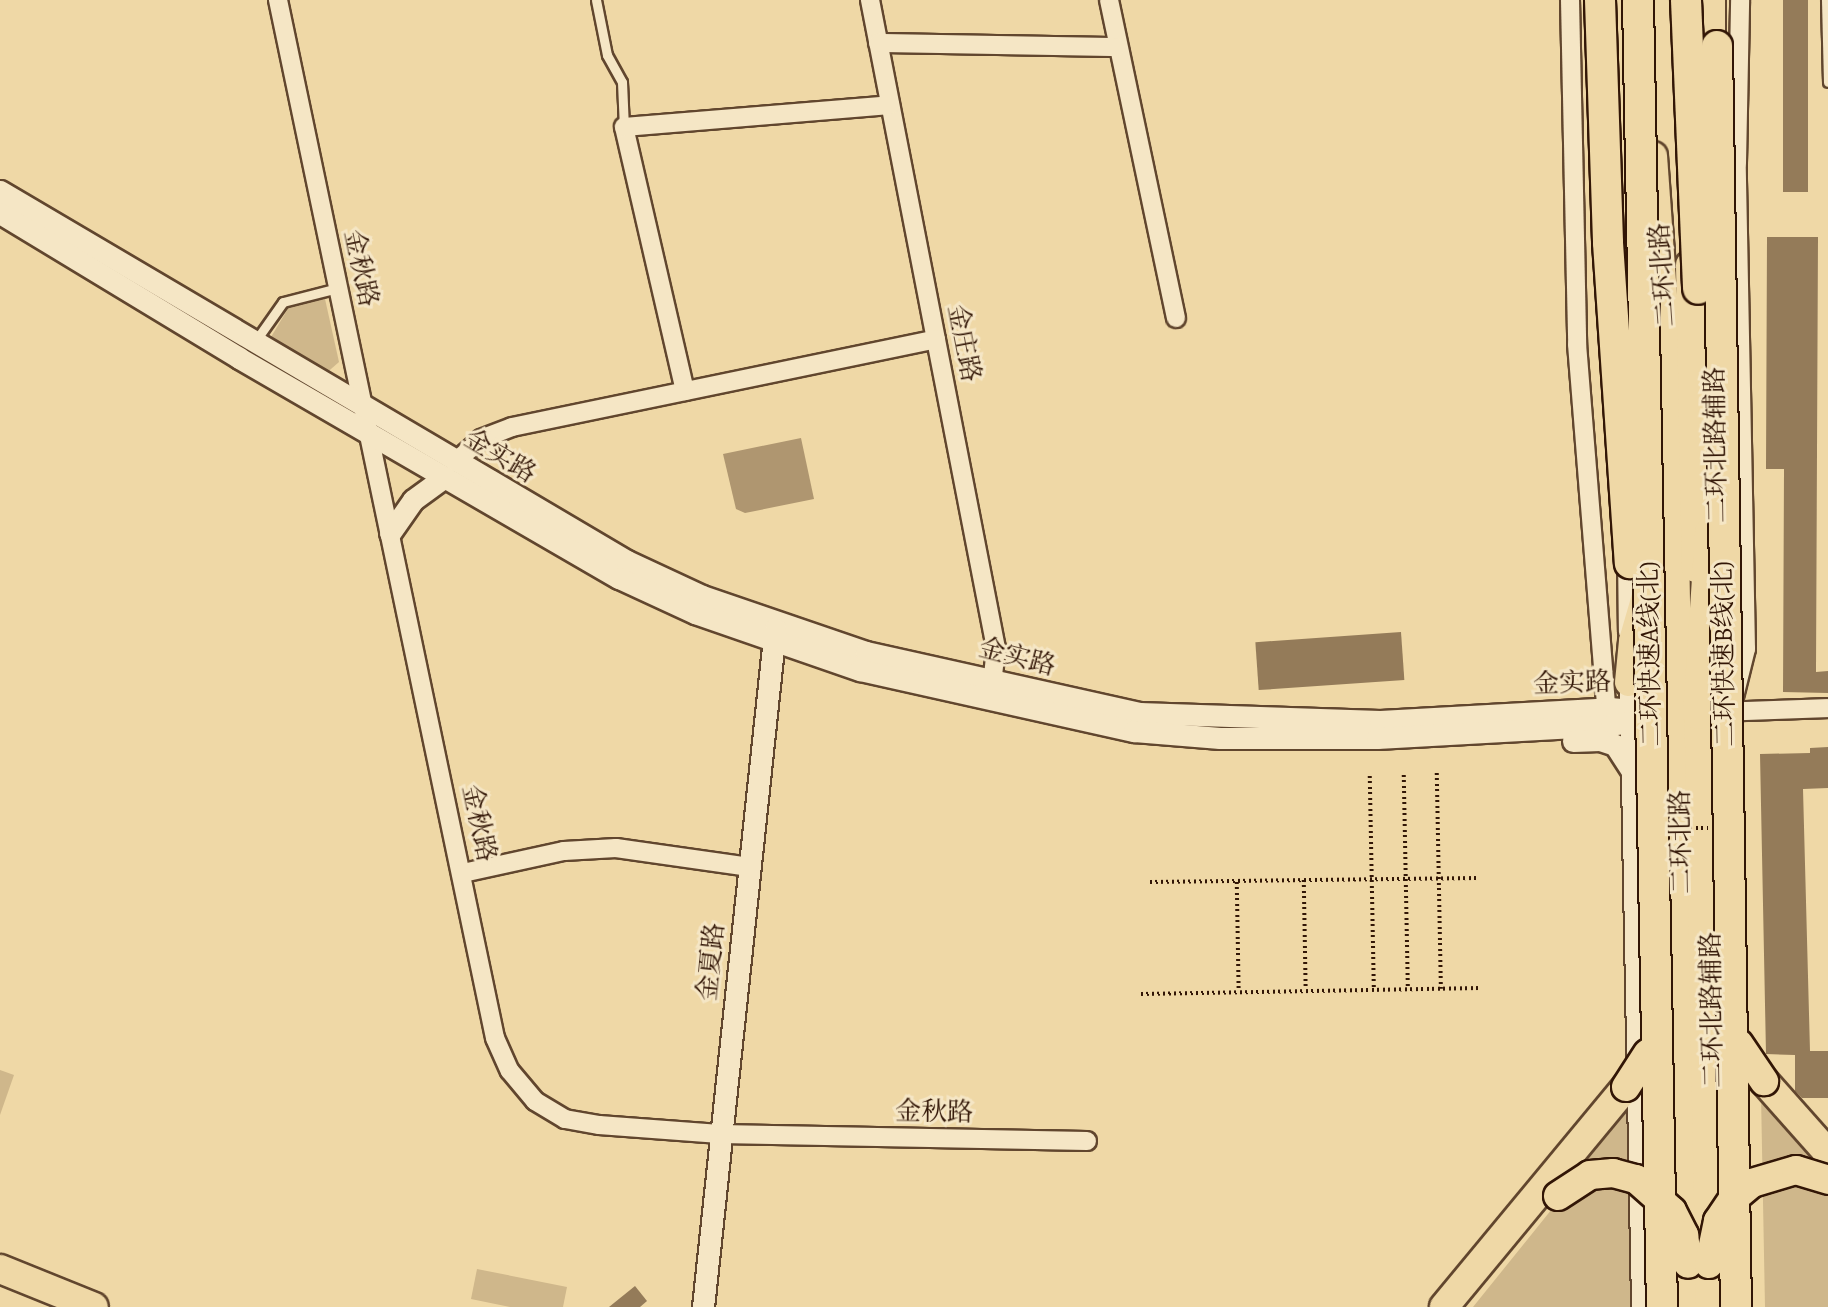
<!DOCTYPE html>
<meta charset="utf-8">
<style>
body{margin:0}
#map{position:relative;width:1828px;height:1307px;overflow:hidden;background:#efd8a6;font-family:Alegreya,"Noto Serif SC",serif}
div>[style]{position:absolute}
.green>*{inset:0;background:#cfb78b}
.water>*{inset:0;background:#af9670}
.building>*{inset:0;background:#947b59;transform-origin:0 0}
.path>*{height:3.5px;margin-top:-1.75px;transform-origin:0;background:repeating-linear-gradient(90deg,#321606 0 2px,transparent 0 5.5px)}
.roads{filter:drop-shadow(2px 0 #61462e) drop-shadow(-2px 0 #61462e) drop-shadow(0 2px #61462e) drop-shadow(0 -2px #61462e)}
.service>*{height:9px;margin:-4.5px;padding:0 4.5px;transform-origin:4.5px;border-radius:4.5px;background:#f5e6c5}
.minor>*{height:18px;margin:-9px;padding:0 9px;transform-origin:9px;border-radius:9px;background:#f5e6c5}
.tertiary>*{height:21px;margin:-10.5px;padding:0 10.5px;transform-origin:10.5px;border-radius:10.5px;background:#f5e6c5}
.primary>*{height:28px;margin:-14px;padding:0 14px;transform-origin:14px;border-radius:14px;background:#efd8a6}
.trunk>*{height:30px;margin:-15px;padding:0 15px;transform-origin:15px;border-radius:15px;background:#efd8a6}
.path-bridge>*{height:3.5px;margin-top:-1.75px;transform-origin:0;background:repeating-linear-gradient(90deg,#321606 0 2px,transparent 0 5.5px)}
.bridges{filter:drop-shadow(2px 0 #321606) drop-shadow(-2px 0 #321606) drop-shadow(0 2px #321606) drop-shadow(0 -2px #321606)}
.primary-bridge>*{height:28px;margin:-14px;padding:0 14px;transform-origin:14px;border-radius:14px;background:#efd8a6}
.trunk-bridge>*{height:30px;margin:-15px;padding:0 15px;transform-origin:15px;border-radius:15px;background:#efd8a6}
span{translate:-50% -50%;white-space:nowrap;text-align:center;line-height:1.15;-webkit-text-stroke:6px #f5e6c5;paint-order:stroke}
.street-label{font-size:26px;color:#321606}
</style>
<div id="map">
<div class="green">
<div style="clip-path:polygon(325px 299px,339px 362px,323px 376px,268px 342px,289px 307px)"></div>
<div style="clip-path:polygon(0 1070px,14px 1075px,0 1115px)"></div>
<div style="clip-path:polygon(1761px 1095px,1828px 1171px,1828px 1307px,1765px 1307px)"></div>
<div style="clip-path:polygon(1630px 1100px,1633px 1307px,1473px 1307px,1564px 1194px,1571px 1166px)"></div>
<div style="clip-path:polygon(477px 1269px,567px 1287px,563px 1307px,510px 1307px,471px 1299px)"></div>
</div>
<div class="water">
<div style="clip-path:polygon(801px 438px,814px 499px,745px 513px,736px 509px,723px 454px)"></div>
</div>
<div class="building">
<div style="left:1783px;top:0;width:25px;height:192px"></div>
<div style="clip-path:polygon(1767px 237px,1818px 237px,1816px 672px,1828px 671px,1828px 693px,1783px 692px,1784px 469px,1766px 469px)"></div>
<div style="left:1401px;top:632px;width:48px;height:146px;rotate:86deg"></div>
<div style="clip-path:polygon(1828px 747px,1828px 788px,1803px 789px,1810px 1051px,1828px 1051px,1828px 1098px,1802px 1098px,1795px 1091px,1795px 1055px,1766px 1054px,1760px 754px,1810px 753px,1810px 748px)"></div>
<div style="clip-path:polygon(635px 1286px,647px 1301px,640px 1307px,609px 1307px)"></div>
</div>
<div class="path">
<div style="left:1437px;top:773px;width:216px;rotate:88.9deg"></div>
<div style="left:1404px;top:775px;width:214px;rotate:88.9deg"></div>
<div style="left:1370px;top:776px;width:214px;rotate:88.9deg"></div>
<div style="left:1304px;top:880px;width:110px;rotate:89deg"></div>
<div style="left:1150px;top:882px;width:328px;rotate:-0.7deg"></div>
<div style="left:1237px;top:882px;width:110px;rotate:89deg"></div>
<div style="left:1141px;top:994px;width:339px;rotate:-1deg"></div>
</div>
<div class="roads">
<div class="service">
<div style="left:596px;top:0;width:56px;rotate:78.7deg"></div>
<div style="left:607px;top:55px;width:31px;rotate:61deg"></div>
<div style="left:622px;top:82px;width:45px;rotate:87.5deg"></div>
<div style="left:1826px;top:0;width:82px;rotate:88.6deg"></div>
<div style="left:254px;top:343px;width:50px;rotate:-54.7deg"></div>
<div style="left:283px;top:302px;width:57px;rotate:-14.3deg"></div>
</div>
<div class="minor">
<div style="left:278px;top:0;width:1060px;rotate:78.19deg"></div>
<div style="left:495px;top:1038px;width:36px;rotate:66deg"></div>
<div style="left:510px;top:1071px;width:39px;rotate:50deg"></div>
<div style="left:535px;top:1101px;width:35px;rotate:31deg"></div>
<div style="left:565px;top:1119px;width:35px;rotate:10deg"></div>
<div style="left:599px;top:1125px;width:121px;rotate:4.3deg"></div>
<div style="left:720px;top:1134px;width:367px;rotate:1.1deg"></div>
<div style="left:870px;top:0;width:660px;rotate:79deg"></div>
<div style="left:996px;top:648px;width:46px;rotate:96.2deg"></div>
<div style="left:1109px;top:0;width:325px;rotate:78.1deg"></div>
<div style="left:1570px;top:0;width:344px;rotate:88.8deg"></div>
<div style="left:1577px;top:344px;width:365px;rotate:85.4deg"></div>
<div style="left:878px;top:43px;width:238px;rotate:1deg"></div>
<div style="left:685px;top:391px;width:271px;rotate:-103deg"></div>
<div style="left:624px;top:127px;width:267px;rotate:-4.7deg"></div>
<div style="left:455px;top:462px;width:35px;rotate:-41deg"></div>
<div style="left:481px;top:439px;width:33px;rotate:-21deg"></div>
<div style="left:512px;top:427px;width:433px;rotate:-11.7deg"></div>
<div style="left:1627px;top:555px;width:77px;rotate:89.3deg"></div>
<div style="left:1629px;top:674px;width:633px;rotate:88.91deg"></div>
<div style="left:1733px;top:701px;width:54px;rotate:-76deg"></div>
<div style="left:1746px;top:649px;width:486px;rotate:-91.1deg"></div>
<div style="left:1737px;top:163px;width:163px;rotate:-88.9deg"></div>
<div style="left:1720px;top:712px;width:108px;rotate:-2.1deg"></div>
<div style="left:463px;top:873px;width:103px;rotate:-12.3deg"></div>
<div style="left:564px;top:851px;width:52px;rotate:-3.3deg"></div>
<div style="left:616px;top:848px;width:135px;rotate:8.1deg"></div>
</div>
<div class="tertiary">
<div style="left:0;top:191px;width:728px;rotate:30.55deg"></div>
<div style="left:627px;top:561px;width:83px;rotate:25deg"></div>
<div style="left:702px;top:596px;width:173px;rotate:18.9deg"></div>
<div style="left:866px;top:652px;width:280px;rotate:12.6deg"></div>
<div style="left:1139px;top:713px;width:241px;rotate:1.9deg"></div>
<div style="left:1380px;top:721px;width:230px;rotate:-3.2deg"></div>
<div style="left:1610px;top:708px;width:54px;rotate:5.3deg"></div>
<div style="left:0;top:213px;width:280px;rotate:31.2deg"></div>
<div style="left:239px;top:358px;width:439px;rotate:30.1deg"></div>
<div style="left:619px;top:578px;width:84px;rotate:24.7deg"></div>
<div style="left:695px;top:613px;width:175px;rotate:19.1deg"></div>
<div style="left:860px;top:670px;width:281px;rotate:12.6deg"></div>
<div style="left:1134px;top:731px;width:86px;rotate:4.7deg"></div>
<div style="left:1220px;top:738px;width:157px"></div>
<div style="left:1377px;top:738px;width:234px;rotate:-3.2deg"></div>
<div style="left:1611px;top:725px;width:37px;rotate:-9deg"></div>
<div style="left:390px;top:533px;width:40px;rotate:-55.1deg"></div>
<div style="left:413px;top:500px;width:39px;rotate:-36deg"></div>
<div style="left:1573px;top:741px;width:27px;rotate:-2deg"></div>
<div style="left:1600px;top:740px;width:16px;rotate:18deg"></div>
<div style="left:1615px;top:745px;width:30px;rotate:57deg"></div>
<div style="left:703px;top:1307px;width:682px;rotate:-83.94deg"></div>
</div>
<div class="primary">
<div style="left:1653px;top:156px;width:283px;rotate:85.9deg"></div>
<div style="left:1673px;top:438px;width:869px;rotate:88.95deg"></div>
<div style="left:1690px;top:265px;width:303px;rotate:88.9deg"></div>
<div style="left:1629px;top:682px;width:41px;rotate:-84.4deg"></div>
<div style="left:1633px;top:641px;width:47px;rotate:-73.9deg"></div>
<div style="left:1698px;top:692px;width:615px;rotate:88.88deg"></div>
<div style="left:1764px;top:1081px;width:96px;rotate:48.4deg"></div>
<div style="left:0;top:1269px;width:101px;rotate:22deg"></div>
<div style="left:1444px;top:1307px;width:286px;rotate:-50.4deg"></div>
</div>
<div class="trunk">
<div style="left:1710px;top:73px;width:73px;rotate:-90deg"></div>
<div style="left:1698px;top:714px;width:182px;rotate:-86.2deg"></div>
</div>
</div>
<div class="path-bridge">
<div style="left:1674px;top:828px;width:34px"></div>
</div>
<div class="bridges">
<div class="primary-bridge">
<div style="left:1739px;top:1044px;width:45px;rotate:56deg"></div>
<div style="left:1626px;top:1087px;width:40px;rotate:-57.1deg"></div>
<div style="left:1558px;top:1196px;width:38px;rotate:-33deg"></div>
<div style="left:1590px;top:1175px;width:23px;rotate:-5deg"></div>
<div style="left:1613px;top:1173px;width:24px;rotate:15deg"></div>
<div style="left:1636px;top:1179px;width:48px;rotate:41.6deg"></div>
<div style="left:1672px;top:1211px;width:27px;rotate:63deg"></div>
<div style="left:1684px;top:1235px;width:29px;rotate:82deg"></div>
<div style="left:1709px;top:1264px;width:44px;rotate:-78.2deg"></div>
<div style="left:1718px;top:1221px;width:27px;rotate:-56deg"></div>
<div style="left:1733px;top:1199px;width:25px;rotate:-40deg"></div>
<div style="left:1752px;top:1183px;width:46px;rotate:-16.5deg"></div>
<div style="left:1796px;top:1170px;width:34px;rotate:17deg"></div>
</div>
<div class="trunk-bridge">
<div style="left:1600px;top:0;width:243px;rotate:88.1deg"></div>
<div style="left:1608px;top:243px;width:321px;rotate:86.1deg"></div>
<div style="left:1638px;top:0;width:1307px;rotate:88.95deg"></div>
<div style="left:1686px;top:0;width:289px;rotate:87.6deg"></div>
<div style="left:1717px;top:46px;width:1261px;rotate:89.14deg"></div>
</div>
</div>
<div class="street-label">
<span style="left:361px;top:268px;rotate:78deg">金秋路</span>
<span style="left:1663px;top:275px;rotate:-94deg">二环北路</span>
<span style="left:964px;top:343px;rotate:79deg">金庄路</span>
<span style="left:1716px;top:445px;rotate:-91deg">二环北路辅路</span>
<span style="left:500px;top:456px;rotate:31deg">金实路</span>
<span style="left:1650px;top:654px;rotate:-91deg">二环快速A线(北)</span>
<span style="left:1724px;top:654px;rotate:-91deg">二环快速B线(北)</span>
<span style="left:1017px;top:657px;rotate:15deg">金实路</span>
<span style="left:1572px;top:683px;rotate:-2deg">金实路</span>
<span style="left:479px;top:823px;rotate:78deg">金秋路</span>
<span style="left:1681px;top:842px;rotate:-91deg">二环北路</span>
<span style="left:711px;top:962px;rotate:-84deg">金夏路</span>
<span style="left:1712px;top:1010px;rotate:-91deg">二环北路辅路</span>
<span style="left:934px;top:1112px;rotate:1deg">金秋路</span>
</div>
</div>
